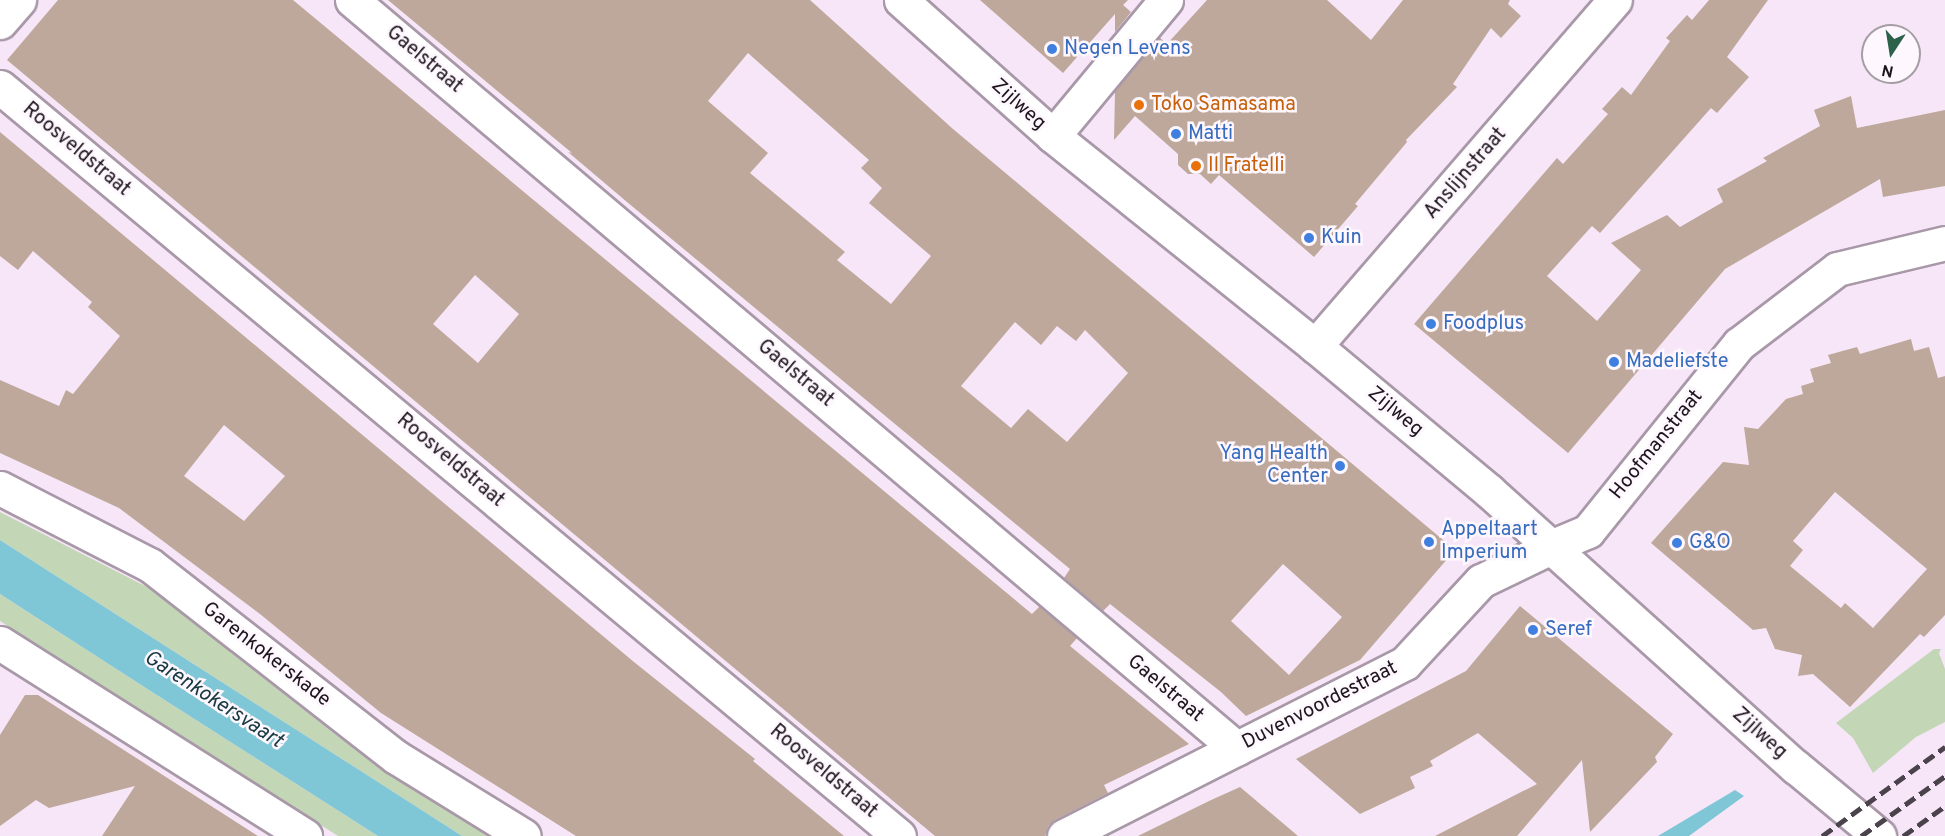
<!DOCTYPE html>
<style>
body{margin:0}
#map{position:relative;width:1945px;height:836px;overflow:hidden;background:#f7e6f8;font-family:Overpass,sans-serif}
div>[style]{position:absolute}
.green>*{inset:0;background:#c3d7b7}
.water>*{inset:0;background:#7fc7d7}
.building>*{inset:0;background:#bda89b}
.roads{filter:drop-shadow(2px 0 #a898a8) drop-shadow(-2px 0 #a898a8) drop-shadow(0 2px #a898a8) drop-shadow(0 -2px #a898a8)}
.minor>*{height:33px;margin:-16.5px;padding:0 16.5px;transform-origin:16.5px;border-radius:16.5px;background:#fff}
.major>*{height:33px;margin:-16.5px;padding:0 16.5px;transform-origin:16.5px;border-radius:16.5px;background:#fff}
.rail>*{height:4.5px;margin-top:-2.25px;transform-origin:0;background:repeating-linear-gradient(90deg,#4b434b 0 12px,transparent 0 18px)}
.dots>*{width:16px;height:16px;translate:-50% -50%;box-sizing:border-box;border:3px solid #fef7fe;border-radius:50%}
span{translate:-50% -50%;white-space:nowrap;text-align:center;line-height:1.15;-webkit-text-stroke:5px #fef7fe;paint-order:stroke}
.shop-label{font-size:20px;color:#366cbe}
.left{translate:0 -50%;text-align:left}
.right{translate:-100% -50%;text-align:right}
.street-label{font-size:20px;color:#1c161c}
.food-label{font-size:20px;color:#c56008}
.water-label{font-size:21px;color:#163940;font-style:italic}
.north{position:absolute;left:1861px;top:24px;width:60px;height:60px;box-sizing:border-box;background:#fef7fe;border:2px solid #a49da4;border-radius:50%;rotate:192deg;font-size:16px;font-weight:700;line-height:24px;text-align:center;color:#1c161c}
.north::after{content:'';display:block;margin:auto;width:21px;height:27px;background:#2b6249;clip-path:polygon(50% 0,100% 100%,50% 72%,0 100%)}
</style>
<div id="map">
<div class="green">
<div style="clip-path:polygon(0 512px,151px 589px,340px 738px,494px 836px,462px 836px,0 540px)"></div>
<div style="clip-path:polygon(0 594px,149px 690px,378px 836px,338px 836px,0 621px)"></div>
<div style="clip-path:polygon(1934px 649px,1941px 649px,1939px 653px,1945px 669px,1945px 722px,1916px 737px,1873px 773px,1853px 738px,1836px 723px)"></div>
</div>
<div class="water">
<div style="clip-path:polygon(0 540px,381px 784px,462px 836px,378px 836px,149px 690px,0 594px)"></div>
<div style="clip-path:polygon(1735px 790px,1744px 796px,1689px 836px,1658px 836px)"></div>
</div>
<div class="building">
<div style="clip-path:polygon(evenodd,58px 0,293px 0,1032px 614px,1040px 606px,1077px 638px,1070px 646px,1189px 744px,1104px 785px,1108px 793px,1055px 820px,1048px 826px,1045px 836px,935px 836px,7px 60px,58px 0,475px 275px,519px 314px,478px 363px,433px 324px,475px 275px)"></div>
<div style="clip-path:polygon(evenodd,388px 0,810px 0,953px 129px,1455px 550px,1360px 660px,1246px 716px,1221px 692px,1110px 604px,1103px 611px,1064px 578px,1070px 569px,627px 202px,568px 152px,572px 153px,388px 0,748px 53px,869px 160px,861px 168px,882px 188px,869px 203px,931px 256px,891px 304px,837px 260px,845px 252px,750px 173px,768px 153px,708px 101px,748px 53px,388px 0,1015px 322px,1041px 345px,1057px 326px,1076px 341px,1085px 330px,1128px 373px,1067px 442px,1028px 409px,1011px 428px,961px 386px,1015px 322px,388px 0,1283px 564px,1342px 617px,1289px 675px,1231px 621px,1283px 564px)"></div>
<div style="clip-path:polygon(980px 0,1128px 0,1123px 5px,1131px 12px,1115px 32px,1115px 14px,1063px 73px)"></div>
<div style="clip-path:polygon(1207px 0,1327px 0,1371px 40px,1403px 0,1510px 0,1508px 4px,1521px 16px,1501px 38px,1491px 28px,1453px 84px,1457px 87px,1406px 140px,1407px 142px,1355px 204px,1358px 206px,1314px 257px,1219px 175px,1211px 184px,1200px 174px,1188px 174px,1178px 165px,1178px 154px,1135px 116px,1114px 140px,1115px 91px,1159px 37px,1167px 44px)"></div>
<div style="clip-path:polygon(1709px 0,1768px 0,1727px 57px,1749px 77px,1717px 113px,1711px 108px,1600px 233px,1592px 226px,1547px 276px,1597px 321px,1641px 270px,1611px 243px,1667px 215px,1680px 227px,1723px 202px,1717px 189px,1767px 161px,1763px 158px,1820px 126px,1814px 110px,1851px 96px,1857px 128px,1945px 110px,1945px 186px,1883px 197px,1880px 179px,1725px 269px,1568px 453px,1414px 324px,1557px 158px,1563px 164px,1608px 114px,1602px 109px,1622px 87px,1631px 95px,1670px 41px,1666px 38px,1687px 15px,1692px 20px)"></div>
<div style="clip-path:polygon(evenodd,0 132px,634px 662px,755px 759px,753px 761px,844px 836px,576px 836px,381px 713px,260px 614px,119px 508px,0 453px,0 380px,59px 406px,66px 390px,73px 394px,120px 336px,88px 307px,92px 302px,33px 251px,18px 270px,0 256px,0 132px,224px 425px,285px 476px,244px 521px,184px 476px,224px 425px)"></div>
<div style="clip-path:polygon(evenodd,1911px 339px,1914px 351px,1929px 347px,1938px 378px,1945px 376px,1945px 615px,1924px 637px,1920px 634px,1850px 707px,1813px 674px,1798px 676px,1802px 655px,1775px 649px,1766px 628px,1753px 630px,1651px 543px,1723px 462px,1749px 465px,1744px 427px,1758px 429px,1786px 399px,1803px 394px,1801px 386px,1814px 382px,1810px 369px,1831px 363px,1828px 355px,1857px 347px,1860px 354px,1911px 339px,1835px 492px,1927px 569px,1873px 628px,1845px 603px,1841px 608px,1790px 566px,1803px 550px,1793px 541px,1835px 492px)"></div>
<div style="clip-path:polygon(1520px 606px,1673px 734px,1655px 757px,1657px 762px,1590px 832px,1582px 760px,1517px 836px,1435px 836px,1537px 784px,1478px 733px,1430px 761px,1433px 766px,1410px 777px,1415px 788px,1360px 814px,1296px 759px,1466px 671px)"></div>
<div style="clip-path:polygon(25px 695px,38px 695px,258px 836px,102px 836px,135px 786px,49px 808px,36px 800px,0 826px,0 735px)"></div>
<div style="clip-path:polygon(1240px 787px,1298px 836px,1138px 836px,1209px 801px)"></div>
</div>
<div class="roads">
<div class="minor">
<div style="left:352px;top:0;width:1159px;rotate:40.24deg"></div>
<div style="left:0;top:22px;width:29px;rotate:-49deg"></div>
<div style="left:0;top:87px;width:1170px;rotate:39.8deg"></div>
<div style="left:1053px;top:136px;width:177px;rotate:-50.3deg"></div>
<div style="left:1315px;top:346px;width:458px;rotate:-49.1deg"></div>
<div style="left:0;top:488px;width:169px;rotate:27.2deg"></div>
<div style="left:150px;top:565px;width:312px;rotate:38deg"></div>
<div style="left:396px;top:757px;width:150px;rotate:31.7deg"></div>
<div style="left:0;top:643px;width:361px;rotate:32.3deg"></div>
<div style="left:1064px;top:836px;width:382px;rotate:-26.9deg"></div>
<div style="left:1405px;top:663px;width:112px;rotate:-47.2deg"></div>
<div style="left:1481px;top:581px;width:80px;rotate:-25.9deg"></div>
<div style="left:1553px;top:546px;width:38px;rotate:-23deg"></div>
<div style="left:1588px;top:531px;width:240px;rotate:-51.1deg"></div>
<div style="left:1739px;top:344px;width:123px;rotate:-37.4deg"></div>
<div style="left:1837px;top:269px;width:111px;rotate:-13.5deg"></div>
</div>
<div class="major">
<div style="left:901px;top:0;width:204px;rotate:41.8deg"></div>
<div style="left:1053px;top:136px;width:336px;rotate:38.7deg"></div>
<div style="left:1315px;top:346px;width:226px;rotate:39.8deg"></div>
<div style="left:1489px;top:491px;width:413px;rotate:42deg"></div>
<div style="left:1796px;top:767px;width:108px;rotate:39.7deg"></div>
</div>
</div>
<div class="rail">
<div style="left:1822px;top:836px;width:152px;rotate:-35.9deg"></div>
<div style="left:1861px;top:836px;width:103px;rotate:-35.5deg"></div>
<div style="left:1903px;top:836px;width:52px;rotate:-35.5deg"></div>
</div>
<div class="dots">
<div style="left:1052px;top:49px;background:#3f7fe0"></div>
<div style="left:1139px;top:105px;background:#e8710a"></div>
<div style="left:1176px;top:134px;background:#3f7fe0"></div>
<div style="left:1196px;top:166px;background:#e8710a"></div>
<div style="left:1309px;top:238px;background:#3f7fe0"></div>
<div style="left:1431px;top:324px;background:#3f7fe0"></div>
<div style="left:1614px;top:362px;background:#3f7fe0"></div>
<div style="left:1340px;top:466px;background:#3f7fe0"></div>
<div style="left:1429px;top:542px;background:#3f7fe0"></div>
<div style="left:1677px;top:543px;background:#3f7fe0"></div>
<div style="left:1533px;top:630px;background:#3f7fe0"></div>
</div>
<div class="shop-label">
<span class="left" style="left:1064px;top:49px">Negen Levens</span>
<span class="left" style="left:1188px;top:134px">Matti</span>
<span class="left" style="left:1321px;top:238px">Kuin</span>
<span class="left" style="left:1443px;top:324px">Foodplus</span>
<span class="left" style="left:1626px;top:362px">Madeliefste</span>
<span class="right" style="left:1328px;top:466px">Yang Health<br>Center</span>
<span class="left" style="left:1441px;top:542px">Appeltaart<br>Imperium</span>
<span class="left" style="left:1689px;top:543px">G&amp;O</span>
<span class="left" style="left:1545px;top:630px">Seref</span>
</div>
<div class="street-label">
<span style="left:424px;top:60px;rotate:40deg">Gaelstraat</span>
<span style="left:1018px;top:105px;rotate:42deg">Zijlweg</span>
<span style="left:76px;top:150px;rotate:40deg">Roosveldstraat</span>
<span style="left:1466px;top:174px;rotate:-49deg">Anslijnstraat</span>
<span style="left:795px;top:374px;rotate:40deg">Gaelstraat</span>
<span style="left:1395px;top:412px;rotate:40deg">Zijlweg</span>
<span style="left:1657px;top:445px;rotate:-51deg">Hoofmanstraat</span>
<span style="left:450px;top:461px;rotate:40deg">Roosveldstraat</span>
<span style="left:266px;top:655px;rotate:38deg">Garenkokerskade</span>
<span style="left:1165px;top:689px;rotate:40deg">Gaelstraat</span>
<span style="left:1320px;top:706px;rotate:-27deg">Duvenvoordestraat</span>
<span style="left:1759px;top:734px;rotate:42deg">Zijlweg</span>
<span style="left:823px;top:772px;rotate:40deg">Roosveldstraat</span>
</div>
<div class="food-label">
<span class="left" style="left:1151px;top:105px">Toko Samasama</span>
<span class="left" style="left:1208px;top:166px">Il Fratelli</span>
</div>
<div class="water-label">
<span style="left:213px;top:700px;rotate:33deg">Garenkokersvaart</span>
</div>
<div class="north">N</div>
</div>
